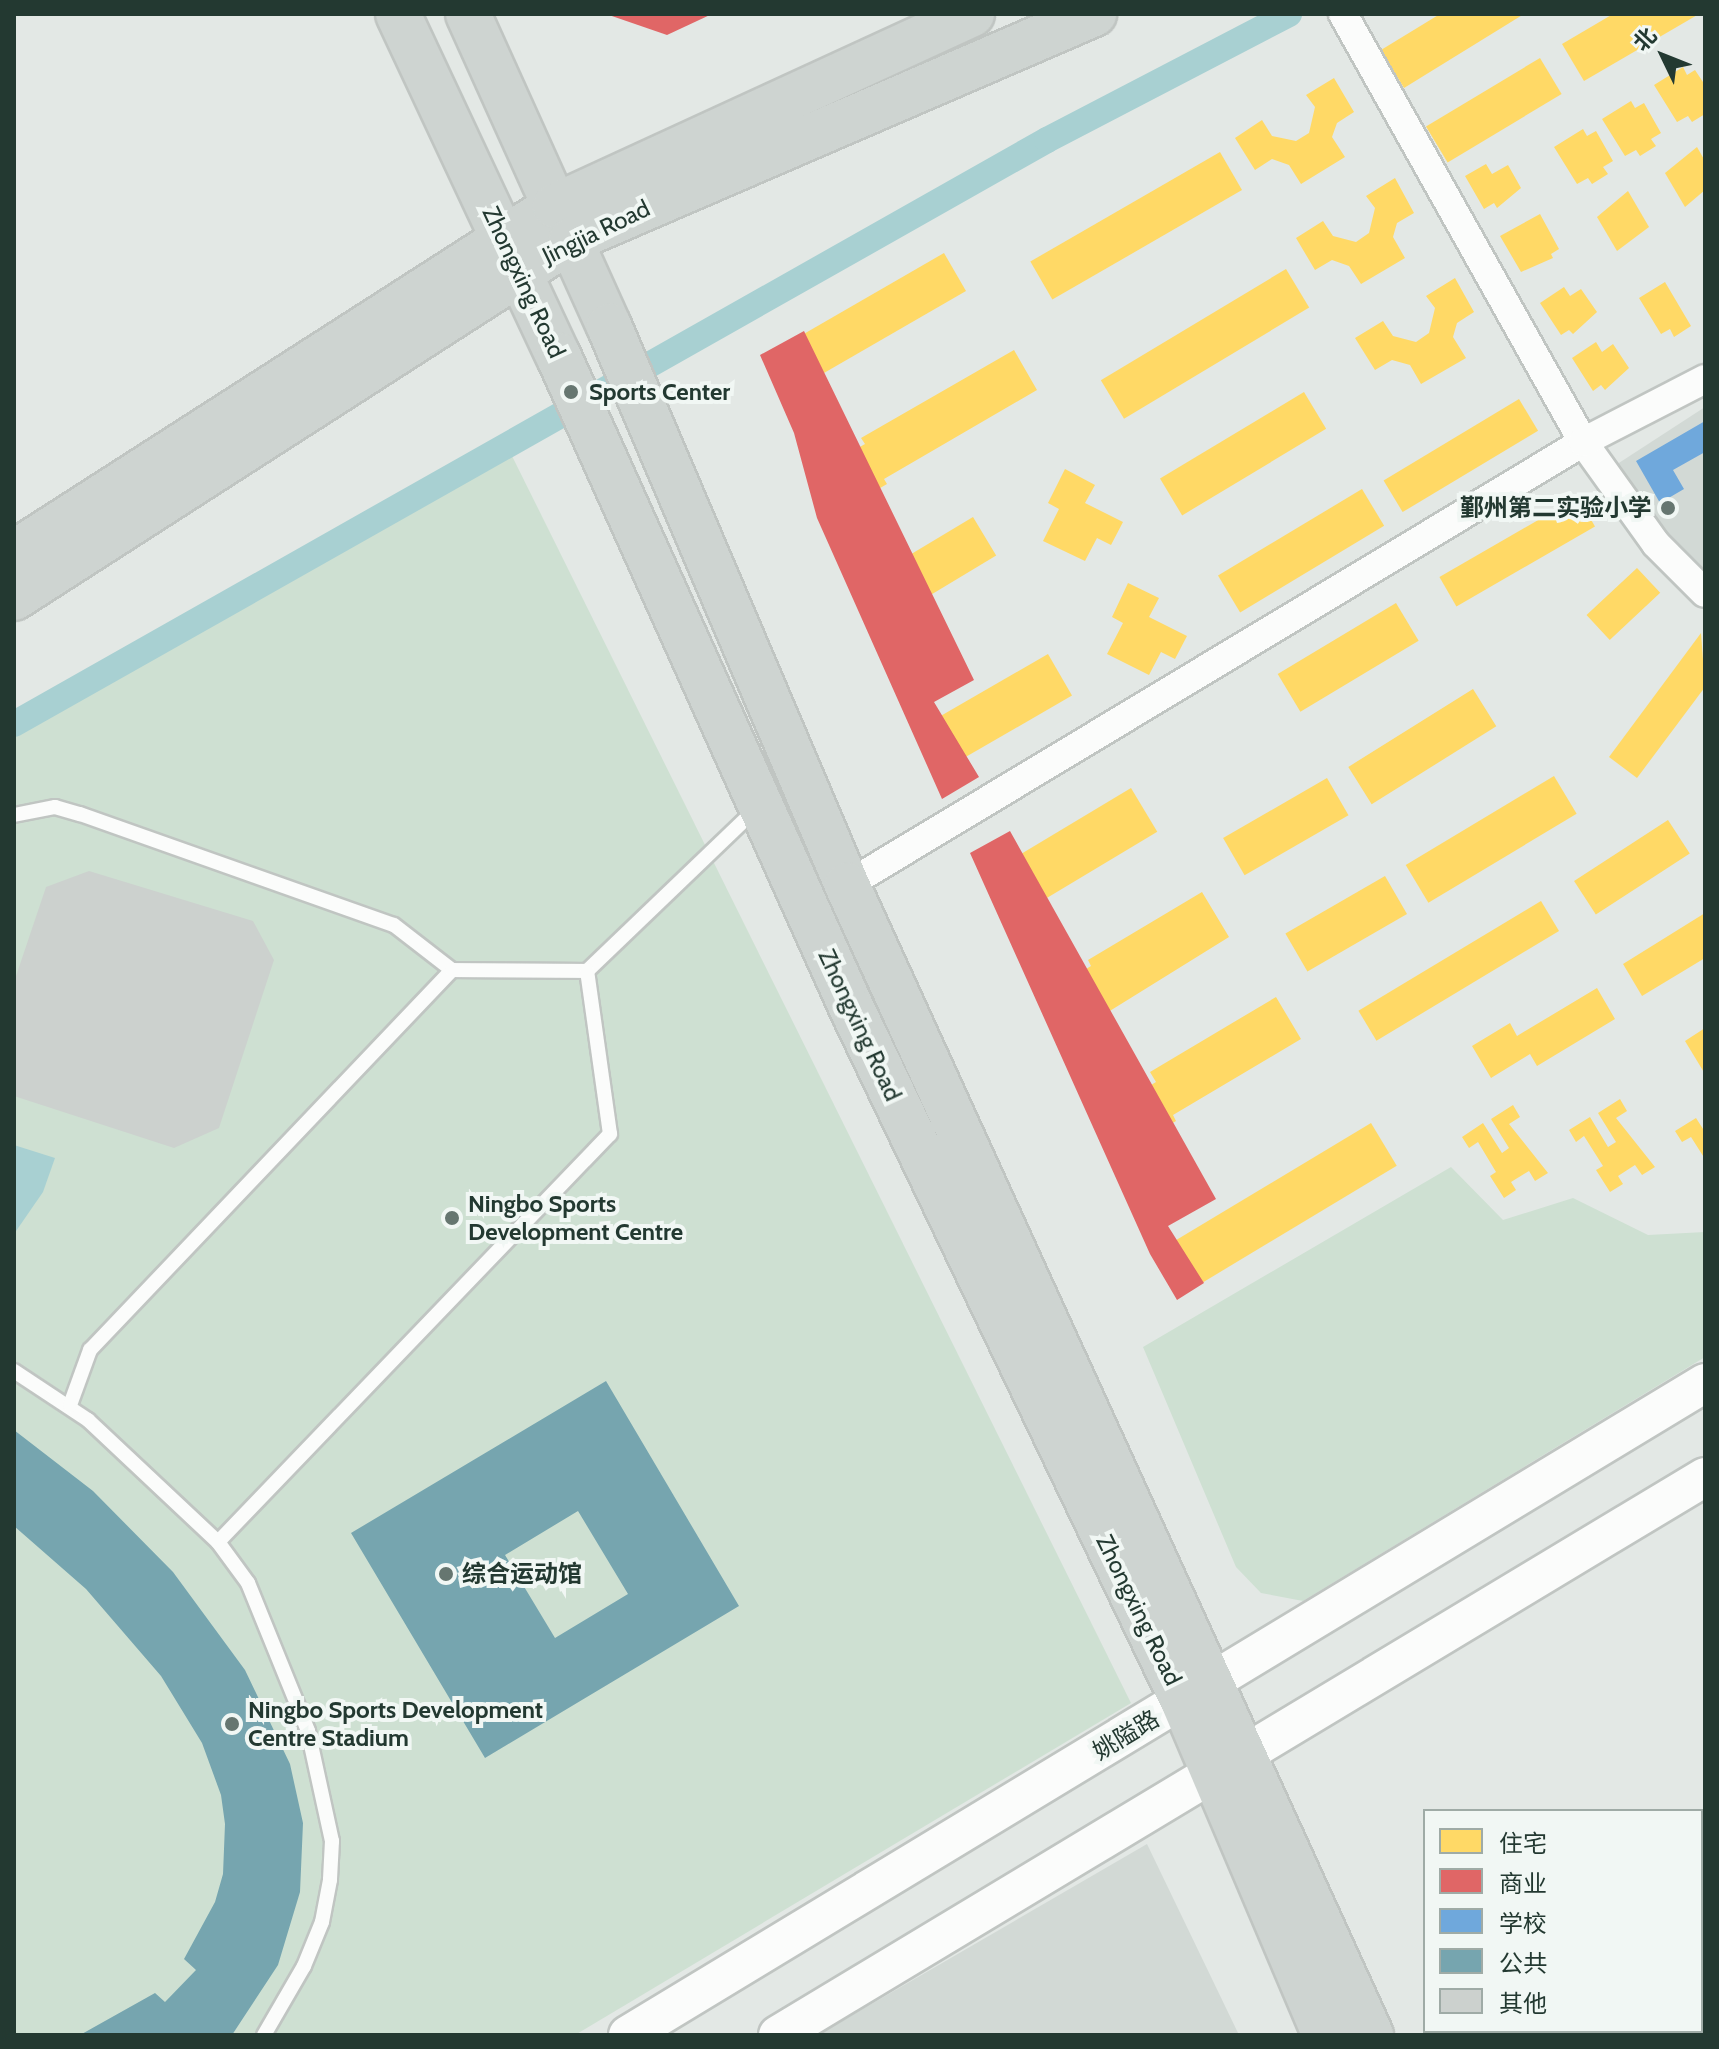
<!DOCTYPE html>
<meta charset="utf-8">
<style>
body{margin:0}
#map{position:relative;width:1719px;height:2049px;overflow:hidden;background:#e3e8e5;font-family:Cabin,"Noto Sans SC",sans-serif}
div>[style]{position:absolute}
.built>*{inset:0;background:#d2d9d5}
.green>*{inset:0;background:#cee0d2}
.water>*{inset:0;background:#a8d0d2}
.homes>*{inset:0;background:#ffd966;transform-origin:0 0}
.shops>*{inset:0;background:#e06666}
.schools>*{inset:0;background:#6fa8dc}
.public>*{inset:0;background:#76a5af}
.canal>*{height:26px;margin:-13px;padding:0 13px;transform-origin:13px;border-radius:13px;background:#a8d0d2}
.building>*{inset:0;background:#ccd1ce}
.roads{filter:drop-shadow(2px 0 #c0c5c2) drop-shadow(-2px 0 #c0c5c2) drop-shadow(0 2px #c0c5c2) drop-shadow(0 -2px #c0c5c2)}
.service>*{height:14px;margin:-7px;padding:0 7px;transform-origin:7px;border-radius:7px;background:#fbfcfb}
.minor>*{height:28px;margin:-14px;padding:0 14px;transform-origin:14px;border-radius:14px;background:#fbfcfb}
.secondary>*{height:38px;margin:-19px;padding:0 19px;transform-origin:19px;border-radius:19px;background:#fbfcfb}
.primary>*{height:44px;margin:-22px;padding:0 22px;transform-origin:22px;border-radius:22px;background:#ced4d1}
.dots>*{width:22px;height:22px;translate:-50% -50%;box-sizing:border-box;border:4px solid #f1f7f4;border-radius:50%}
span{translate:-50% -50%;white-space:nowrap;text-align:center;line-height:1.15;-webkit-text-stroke:8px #f1f7f4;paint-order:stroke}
.street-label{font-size:24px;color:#233931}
.poi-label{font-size:24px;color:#233931;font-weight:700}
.left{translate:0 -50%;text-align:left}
.right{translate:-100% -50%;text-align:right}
.frame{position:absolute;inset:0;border:16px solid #233931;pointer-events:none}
.legend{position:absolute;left:1423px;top:1809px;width:280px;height:224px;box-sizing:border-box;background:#f1f7f4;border:2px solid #9faba6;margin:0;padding:10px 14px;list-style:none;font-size:24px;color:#233931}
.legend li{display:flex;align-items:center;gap:16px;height:40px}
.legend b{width:40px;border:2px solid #9faba6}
.north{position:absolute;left:1623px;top:16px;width:80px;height:80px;-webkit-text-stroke:6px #f1f7f4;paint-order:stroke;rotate:313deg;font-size:22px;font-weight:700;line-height:32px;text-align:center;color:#233931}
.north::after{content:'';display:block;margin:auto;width:28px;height:36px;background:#233931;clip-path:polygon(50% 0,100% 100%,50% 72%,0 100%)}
</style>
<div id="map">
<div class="built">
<div style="clip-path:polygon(1705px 407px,1705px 593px,1605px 472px)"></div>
<div style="clip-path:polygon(1147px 1844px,1239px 2035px,818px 2035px)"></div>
</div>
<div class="green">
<div style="clip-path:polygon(512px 456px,1131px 1703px,575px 2035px,14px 2035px,14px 734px)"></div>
<div style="clip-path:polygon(1451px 1167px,1503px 1220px,1573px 1198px,1648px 1235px,1705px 1232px,1705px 1357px,1303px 1601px,1261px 1593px,1236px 1567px,1143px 1347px)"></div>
</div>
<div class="water">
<div style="clip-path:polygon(14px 1145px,55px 1158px,43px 1192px,14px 1234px)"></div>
</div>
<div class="homes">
<div style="clip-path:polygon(674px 14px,708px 14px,680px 27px)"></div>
<div style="clip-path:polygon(1440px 14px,1524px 14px,1404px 88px,1381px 50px)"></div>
<div style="clip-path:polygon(1613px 14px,1699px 14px,1584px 81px,1562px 44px)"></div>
<div style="left:1540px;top:58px;width:42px;height:133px;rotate:59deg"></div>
<div style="clip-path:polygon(1683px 67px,1687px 75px,1695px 70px,1705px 85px,1705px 114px,1692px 122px,1688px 116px,1677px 122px,1654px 85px)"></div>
<div style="clip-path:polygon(1334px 78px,1354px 112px,1337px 123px,1332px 137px,1345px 157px,1301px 184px,1289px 165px,1272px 159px,1255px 170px,1235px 138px,1262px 120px,1272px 136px,1296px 141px,1309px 133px,1315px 107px,1306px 95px)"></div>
<div style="clip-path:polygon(1631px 101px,1635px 108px,1644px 103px,1661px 133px,1651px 139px,1656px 146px,1640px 156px,1636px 150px,1625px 156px,1602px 119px)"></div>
<div style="clip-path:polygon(1583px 129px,1587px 136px,1596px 131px,1613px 161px,1603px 167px,1608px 174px,1592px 184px,1588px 178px,1577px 184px,1554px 147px)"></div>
<div style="clip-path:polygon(1697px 147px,1705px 161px,1705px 190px,1685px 207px,1665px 173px)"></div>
<div style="left:1220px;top:152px;width:44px;height:219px;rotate:60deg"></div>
<div style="clip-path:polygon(1486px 164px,1492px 174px,1508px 165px,1521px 188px,1497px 208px,1494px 203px,1484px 209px,1465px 176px)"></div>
<div style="clip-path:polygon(1395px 178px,1414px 213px,1397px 223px,1393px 237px,1405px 258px,1361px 284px,1349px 266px,1332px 260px,1315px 270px,1296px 238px,1323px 221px,1333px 236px,1356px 242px,1369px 233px,1375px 208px,1366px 196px)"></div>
<div style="clip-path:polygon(1628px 191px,1649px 227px,1617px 251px,1597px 217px)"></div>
<div style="clip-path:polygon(1540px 214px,1559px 249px,1551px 254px,1553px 258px,1521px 272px,1500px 236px)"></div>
<div style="left:944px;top:253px;width:44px;height:207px;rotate:60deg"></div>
<div style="left:1286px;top:269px;width:45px;height:216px;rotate:59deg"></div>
<div style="clip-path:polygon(1455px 278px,1474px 312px,1457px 323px,1453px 337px,1466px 358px,1421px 384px,1410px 365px,1392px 360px,1375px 370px,1355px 338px,1383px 321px,1393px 336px,1416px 342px,1429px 333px,1435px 308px,1426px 296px)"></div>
<div style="clip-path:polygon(1665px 282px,1691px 326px,1674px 337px,1670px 329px,1661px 334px,1639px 298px)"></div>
<div style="clip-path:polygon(1564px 287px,1570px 296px,1581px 289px,1597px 312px,1573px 334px,1569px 330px,1561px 335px,1540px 303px)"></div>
<div style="clip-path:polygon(1596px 342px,1602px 352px,1613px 344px,1629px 368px,1605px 390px,1601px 385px,1593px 391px,1572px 358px)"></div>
<div style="clip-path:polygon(1014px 350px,1037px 390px,884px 479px,887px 484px,837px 513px,814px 473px,865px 444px,861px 438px)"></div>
<div style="left:1304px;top:392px;width:43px;height:168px;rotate:59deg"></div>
<div style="left:1519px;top:399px;width:37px;height:158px;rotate:59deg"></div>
<div style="clip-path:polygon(1065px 469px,1095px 485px,1085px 503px,1123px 522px,1111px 545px,1097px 538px,1085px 561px,1043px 541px,1059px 509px,1048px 503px)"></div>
<div style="left:1362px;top:489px;width:43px;height:168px;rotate:59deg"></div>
<div style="left:1578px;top:497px;width:34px;height:160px;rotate:60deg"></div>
<div style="left:973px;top:517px;width:45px;height:140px;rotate:59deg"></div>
<div style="left:1637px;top:568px;width:34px;height:69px;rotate:47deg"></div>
<div style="clip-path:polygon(1128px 583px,1159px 598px,1149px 617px,1187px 636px,1175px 659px,1161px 652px,1149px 675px,1107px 654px,1123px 623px,1112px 617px)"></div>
<div style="left:1396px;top:603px;width:44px;height:138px;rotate:59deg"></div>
<div style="clip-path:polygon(1701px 633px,1705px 687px,1637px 778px,1609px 757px)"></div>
<div style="left:1048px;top:654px;width:48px;height:151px;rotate:60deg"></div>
<div style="left:1473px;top:689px;width:44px;height:147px;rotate:58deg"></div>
<div style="left:1554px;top:776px;width:44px;height:173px;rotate:59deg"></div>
<div style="left:1327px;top:778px;width:43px;height:120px;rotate:60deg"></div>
<div style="left:1131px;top:788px;width:51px;height:170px;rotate:59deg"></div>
<div style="left:1668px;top:820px;width:40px;height:112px;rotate:57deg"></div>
<div style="left:1385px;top:876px;width:44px;height:115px;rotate:60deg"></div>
<div style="clip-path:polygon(1202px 892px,1229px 937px,1063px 1040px,1038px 998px,1091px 966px,1088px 960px)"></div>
<div style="left:1541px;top:901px;width:35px;height:213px;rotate:59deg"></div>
<div style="clip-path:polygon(1705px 913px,1705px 958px,1642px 996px,1623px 964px)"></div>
<div style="clip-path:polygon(1597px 988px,1615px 1019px,1537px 1066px,1530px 1054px,1491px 1078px,1472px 1046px,1510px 1023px,1517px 1036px)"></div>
<div style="clip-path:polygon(1276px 997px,1301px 1039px,1173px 1115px,1176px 1121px,1117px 1156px,1095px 1119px,1156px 1082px,1150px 1072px)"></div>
<div style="clip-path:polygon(1705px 1028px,1705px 1074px,1685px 1041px)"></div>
<div style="clip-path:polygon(1620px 1099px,1627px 1111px,1616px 1118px,1655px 1167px,1642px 1175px,1635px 1165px,1618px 1176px,1623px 1184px,1610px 1192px,1596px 1170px,1603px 1166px,1584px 1136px,1576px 1142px,1569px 1130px,1590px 1117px,1608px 1147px,1616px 1142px,1598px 1113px)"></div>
<div style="clip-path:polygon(1513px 1105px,1520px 1117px,1509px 1124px,1548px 1173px,1535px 1181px,1529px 1171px,1511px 1182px,1516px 1190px,1504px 1198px,1490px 1176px,1496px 1172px,1478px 1142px,1469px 1148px,1462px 1137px,1483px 1123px,1502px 1153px,1509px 1148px,1491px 1119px)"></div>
<div style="clip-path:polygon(1696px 1118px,1705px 1132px,1705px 1159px,1691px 1137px,1682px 1142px,1675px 1131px)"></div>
<div style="left:1371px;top:1123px;width:50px;height:251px;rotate:59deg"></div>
</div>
<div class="shops">
<div style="clip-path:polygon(606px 14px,712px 14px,667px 35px)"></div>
<div style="clip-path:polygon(804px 331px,974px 680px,934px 702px,979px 777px,942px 799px,817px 518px,794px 433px,760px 355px)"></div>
<div style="clip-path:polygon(1010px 831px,1216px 1199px,1168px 1226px,1204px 1283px,1177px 1300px,1150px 1254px,970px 853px)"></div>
</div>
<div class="schools">
<div style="clip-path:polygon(1705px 421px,1705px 452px,1673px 470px,1684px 489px,1660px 503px,1636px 461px)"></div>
</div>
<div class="public">
<div style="clip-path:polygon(evenodd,606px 1381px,739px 1606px,485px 1758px,351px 1533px,606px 1381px,578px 1511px,628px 1594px,555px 1638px,505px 1555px,578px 1511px)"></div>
<div style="clip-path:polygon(14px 1430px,93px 1491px,173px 1572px,245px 1670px,290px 1764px,303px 1823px,300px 1892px,278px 1965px,232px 2035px,80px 2035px,155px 1993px,165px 2002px,196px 1970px,184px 1959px,215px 1902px,223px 1874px,225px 1824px,221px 1795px,202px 1743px,161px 1676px,86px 1589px,14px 1526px)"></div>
</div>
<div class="canal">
<div style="left:14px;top:724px;width:1187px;rotate:-29.48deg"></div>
<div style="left:1047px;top:140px;width:273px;rotate:-27.5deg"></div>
</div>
<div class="building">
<div style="clip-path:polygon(89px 871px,253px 921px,274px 960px,219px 1128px,174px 1148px,14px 1096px,14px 982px,46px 887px)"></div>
</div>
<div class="roads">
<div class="service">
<div style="left:14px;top:815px;width:42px;rotate:-11deg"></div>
<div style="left:55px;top:807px;width:26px;rotate:16deg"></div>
<div style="left:80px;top:814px;width:333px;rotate:19.5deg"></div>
<div style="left:394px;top:925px;width:73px;rotate:37.8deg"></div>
<div style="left:14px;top:1371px;width:89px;rotate:33.5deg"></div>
<div style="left:88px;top:1420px;width:178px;rotate:43.2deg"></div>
<div style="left:218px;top:1542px;width:51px;rotate:53.8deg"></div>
<div style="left:248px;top:1583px;width:160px;rotate:67.9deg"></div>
<div style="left:308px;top:1731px;width:113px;rotate:77.7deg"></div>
<div style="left:332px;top:1841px;width:39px;rotate:93deg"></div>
<div style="left:330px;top:1880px;width:43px;rotate:100.8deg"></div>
<div style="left:322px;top:1922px;width:48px;rotate:112.2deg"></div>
<div style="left:304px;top:1966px;width:80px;rotate:120.1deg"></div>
<div style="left:70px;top:1405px;width:59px;rotate:-70deg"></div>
<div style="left:90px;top:1350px;width:525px;rotate:-46.39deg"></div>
<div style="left:452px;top:970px;width:135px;rotate:0.4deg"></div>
<div style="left:587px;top:971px;width:234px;rotate:-43.8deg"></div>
<div style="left:218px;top:1542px;width:566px;rotate:-46.15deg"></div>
<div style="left:610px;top:1134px;width:165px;rotate:-98deg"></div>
</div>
<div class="minor">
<div style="left:1343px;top:14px;width:491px;rotate:60.7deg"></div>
<div style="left:1583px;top:442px;width:125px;rotate:54.4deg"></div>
<div style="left:1656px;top:544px;width:69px;rotate:45deg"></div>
<div style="left:847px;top:885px;width:859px;rotate:-31.04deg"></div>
<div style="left:1583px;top:442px;width:137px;rotate:-27.3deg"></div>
</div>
<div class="secondary">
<div style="left:628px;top:2035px;width:1259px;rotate:-31.19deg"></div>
<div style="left:778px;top:2035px;width:1082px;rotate:-31.05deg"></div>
</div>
<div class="primary">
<div style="left:398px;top:14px;width:377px;rotate:64.9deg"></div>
<div style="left:558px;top:355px;width:719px;rotate:65.79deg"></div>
<div style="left:853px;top:1011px;width:765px;rotate:64.44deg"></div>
<div style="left:1183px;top:1701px;width:363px;rotate:67deg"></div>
<div style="left:468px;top:14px;width:342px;rotate:65.7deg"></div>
<div style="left:609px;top:326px;width:608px;rotate:66.94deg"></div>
<div style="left:847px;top:885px;width:1264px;rotate:65.5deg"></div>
<div style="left:14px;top:553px;width:643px;rotate:-32.68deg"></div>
<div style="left:555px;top:206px;width:459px;rotate:-24.7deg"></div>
<div style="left:14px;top:598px;width:662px;rotate:-32.73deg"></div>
<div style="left:571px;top:240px;width:570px;rotate:-23.37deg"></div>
</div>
</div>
<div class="dots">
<div style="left:571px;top:392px;background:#667670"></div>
<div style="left:1668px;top:508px;background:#667670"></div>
<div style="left:452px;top:1218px;background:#667670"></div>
<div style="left:446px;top:1574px;background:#667670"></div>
<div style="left:232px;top:1724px;background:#667670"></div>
</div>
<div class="street-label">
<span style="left:596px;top:232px;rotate:-26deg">Jingjia Road</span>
<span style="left:524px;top:282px;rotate:65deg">Zhongxing Road</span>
<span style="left:860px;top:1025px;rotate:65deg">Zhongxing Road</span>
<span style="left:1139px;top:1610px;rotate:64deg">Zhongxing Road</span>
<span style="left:1126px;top:1735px;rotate:-31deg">姚隘路</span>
</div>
<div class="poi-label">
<span class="left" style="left:589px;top:392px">Sports Center</span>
<span class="right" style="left:1652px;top:508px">鄞州第二实验小学</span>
<span class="left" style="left:468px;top:1218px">Ningbo Sports<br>Development Centre</span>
<span class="left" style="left:462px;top:1574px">综合运动馆</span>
<span class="left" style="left:248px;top:1724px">Ningbo Sports Development<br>Centre Stadium</span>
</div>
<div class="frame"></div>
<ul class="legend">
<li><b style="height:22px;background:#ffd966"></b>住宅</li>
<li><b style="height:22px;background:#e06666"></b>商业</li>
<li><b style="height:22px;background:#6fa8dc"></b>学校</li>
<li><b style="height:22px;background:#76a5af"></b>公共</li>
<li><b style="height:22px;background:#ccd1ce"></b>其他</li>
</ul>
<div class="north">北</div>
</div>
